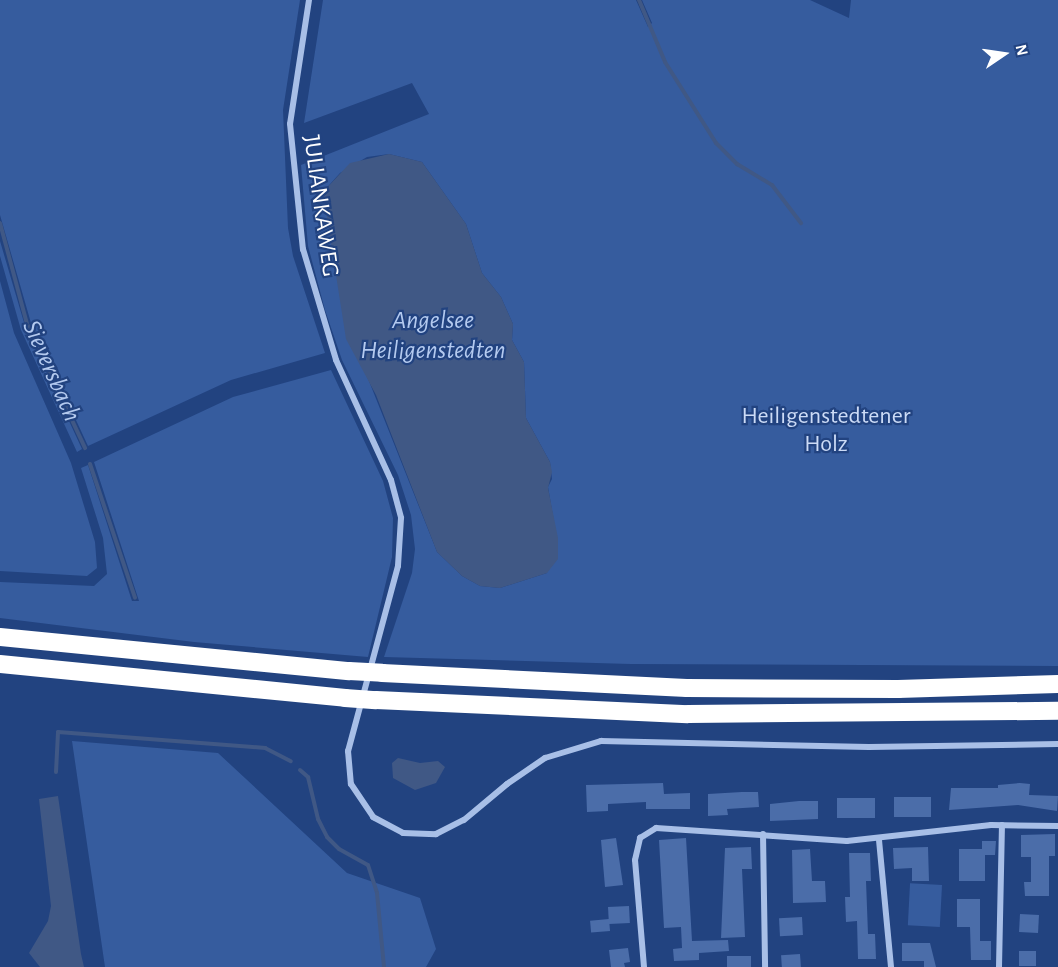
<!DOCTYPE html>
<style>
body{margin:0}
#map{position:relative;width:1058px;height:967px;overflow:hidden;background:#224380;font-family:"Alegreya Sans",sans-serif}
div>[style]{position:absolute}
.green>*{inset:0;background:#365c9e;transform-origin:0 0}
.water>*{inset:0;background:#405885}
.stream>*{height:4px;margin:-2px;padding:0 2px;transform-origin:2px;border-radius:2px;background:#405885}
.building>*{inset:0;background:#4b6da9;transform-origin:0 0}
.street>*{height:6px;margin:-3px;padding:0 3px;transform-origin:3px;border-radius:3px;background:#a8bfe7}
.highway>*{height:18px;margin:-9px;padding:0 9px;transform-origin:9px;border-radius:9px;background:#fff}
.highway-bridge>*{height:18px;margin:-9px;padding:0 9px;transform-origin:9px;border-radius:9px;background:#fff}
span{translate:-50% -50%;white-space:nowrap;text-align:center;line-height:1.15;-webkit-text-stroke:4.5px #224380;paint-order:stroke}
.street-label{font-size:24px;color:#fff}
.park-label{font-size:24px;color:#ccdbf6}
.water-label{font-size:26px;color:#b4caef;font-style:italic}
.north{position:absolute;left:974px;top:24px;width:60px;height:60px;-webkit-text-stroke:4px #224380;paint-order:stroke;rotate:77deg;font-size:16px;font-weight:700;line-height:24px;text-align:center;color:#fff}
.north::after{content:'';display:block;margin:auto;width:21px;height:27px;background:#fff;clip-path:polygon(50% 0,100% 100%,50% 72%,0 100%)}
</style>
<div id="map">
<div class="green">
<div style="clip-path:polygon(0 0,300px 0,283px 110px,288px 228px,293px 256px,325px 353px,231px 380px,88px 446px,31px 323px,0 215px)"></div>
<div style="clip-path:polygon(evenodd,323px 0,636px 0,648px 27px,652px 23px,642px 0,810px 0,849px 18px,851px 0,1058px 0,1058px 666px,631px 664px,384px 657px,412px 573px,415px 549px,411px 515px,398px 475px,342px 360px,325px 310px,308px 246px,301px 165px,429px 114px,412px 83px,304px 123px,323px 0,389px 154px,422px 162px,466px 224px,482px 273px,501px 297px,513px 324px,512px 340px,524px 362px,526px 418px,550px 462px,552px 479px,548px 487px,554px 522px,547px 573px,500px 588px,480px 586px,462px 576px,437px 552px,365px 371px,323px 192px,340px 173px,367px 157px,389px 154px)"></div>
<div style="clip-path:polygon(0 241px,25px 326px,82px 449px,77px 452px,21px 330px,0 256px)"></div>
<div style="clip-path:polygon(0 281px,14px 333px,71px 463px,95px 542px,97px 568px,87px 576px,0 571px)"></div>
<div style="clip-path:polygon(331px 370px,383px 481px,393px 518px,392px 557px,368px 657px,194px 642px,0 618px,0 582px,94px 586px,107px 574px,103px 538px,81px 468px,88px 465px,132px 601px,139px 601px,94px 462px,233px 397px)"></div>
<div style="clip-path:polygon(72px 741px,218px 753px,347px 873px,420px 898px,436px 949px,426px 967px,105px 967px)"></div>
<div style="left:942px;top:885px;width:42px;height:32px;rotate:93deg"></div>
</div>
<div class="water">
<div style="clip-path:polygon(389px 154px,422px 162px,466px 224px,482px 273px,501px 297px,513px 324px,512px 340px,524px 362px,526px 418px,550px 462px,552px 472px,548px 488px,558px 538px,558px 559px,547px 573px,500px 588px,480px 586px,462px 576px,437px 552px,376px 395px,346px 339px,323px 192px,350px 163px)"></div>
<div style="clip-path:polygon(398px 758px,420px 763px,438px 761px,445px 767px,436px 783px,415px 790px,393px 778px,392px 763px)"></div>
<div style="clip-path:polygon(58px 796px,81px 954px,84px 967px,40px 967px,29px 953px,48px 921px,51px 906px,39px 799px)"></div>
</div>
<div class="stream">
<div style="left:639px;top:0;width:67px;rotate:67.2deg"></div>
<div style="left:665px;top:62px;width:96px;rotate:57.8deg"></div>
<div style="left:716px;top:143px;width:30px;rotate:45deg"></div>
<div style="left:737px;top:164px;width:41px;rotate:31deg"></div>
<div style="left:772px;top:185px;width:48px;rotate:52.7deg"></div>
<div style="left:0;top:223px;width:105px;rotate:75deg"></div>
<div style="left:27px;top:324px;width:137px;rotate:64.9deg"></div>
<div style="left:90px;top:464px;width:141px;rotate:71.4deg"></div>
<div style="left:300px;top:770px;width:11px;rotate:41deg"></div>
<div style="left:308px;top:777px;width:43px;rotate:76.6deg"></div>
<div style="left:318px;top:819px;width:20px;rotate:63deg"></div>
<div style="left:327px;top:837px;width:17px;rotate:45deg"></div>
<div style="left:339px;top:849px;width:33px;rotate:29deg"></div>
<div style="left:368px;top:865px;width:29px;rotate:72deg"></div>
<div style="left:377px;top:893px;width:74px;rotate:84.6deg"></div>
<div style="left:56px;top:772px;width:40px;rotate:-87.1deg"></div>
<div style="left:58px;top:732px;width:208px;rotate:4.4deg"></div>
<div style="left:265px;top:748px;width:29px;rotate:27deg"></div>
</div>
<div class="building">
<div style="clip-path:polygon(663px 783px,664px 794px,690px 793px,690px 809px,646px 809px,646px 802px,608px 804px,608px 811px,587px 812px,586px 785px)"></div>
<div style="clip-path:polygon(1020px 783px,1030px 784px,1029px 795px,1058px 796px,1057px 811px,1018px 805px,949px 810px,951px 788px,998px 788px,998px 785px)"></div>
<div style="clip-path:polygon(742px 792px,758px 792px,759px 807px,727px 809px,728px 815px,708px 816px,708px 794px)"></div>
<div style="left:894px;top:797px;width:37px;height:20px"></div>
<div style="left:837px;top:798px;width:38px;height:20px"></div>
<div style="clip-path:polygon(799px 801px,818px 801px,818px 819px,770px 821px,770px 804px)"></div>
<div style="clip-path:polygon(1055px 834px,1055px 856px,1049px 856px,1049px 896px,1025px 896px,1024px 882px,1031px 882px,1031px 857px,1021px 857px,1021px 835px)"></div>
<div style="clip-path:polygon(616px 838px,623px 885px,605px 887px,601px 840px)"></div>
<div style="clip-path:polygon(686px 838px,692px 941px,728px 940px,729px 951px,699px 953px,699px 960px,674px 961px,673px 949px,682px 948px,681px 927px,664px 928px,659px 840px)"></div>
<div style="clip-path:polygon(982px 841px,996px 841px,995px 855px,985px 855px,985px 881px,959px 881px,959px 849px,982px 849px)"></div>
<div style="clip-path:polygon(751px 847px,752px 869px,742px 869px,745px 937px,721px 938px,725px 848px)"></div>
<div style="clip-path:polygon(928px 847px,929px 881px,912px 881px,912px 868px,894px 869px,893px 848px)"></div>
<div style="clip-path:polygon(810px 849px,812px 881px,825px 881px,826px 902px,793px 903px,792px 850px)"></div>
<div style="clip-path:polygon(849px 853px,870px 853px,871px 881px,866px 881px,868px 934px,875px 934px,876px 959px,858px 959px,857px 921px,846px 922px,845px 897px,850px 897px)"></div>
<div style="clip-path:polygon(957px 899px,980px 899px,980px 941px,991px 941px,991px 960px,971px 960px,970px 927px,957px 927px)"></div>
<div style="left:629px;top:906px;width:17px;height:21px;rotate:87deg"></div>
<div style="left:1020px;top:914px;width:19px;height:18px;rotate:3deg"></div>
<div style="left:802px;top:917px;width:18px;height:23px;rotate:87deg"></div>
<div style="left:609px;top:919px;width:12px;height:19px;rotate:85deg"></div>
<div style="clip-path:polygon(902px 943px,930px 943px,936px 967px,924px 967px,924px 961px,902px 961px)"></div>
<div style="clip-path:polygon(628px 948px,630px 962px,624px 963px,625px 967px,611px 967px,609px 950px)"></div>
<div style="left:1019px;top:951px;width:17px;height:15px"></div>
<div style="left:800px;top:954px;width:13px;height:19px;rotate:86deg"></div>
<div style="left:751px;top:956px;width:11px;height:24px;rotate:90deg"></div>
</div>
<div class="street">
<div style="left:309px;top:0;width:125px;rotate:98.7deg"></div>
<div style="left:290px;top:124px;width:126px;rotate:84.1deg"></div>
<div style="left:303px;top:249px;width:116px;rotate:73.4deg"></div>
<div style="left:336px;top:360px;width:132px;rotate:65.4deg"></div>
<div style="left:391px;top:480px;width:39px;rotate:75deg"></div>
<div style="left:401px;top:518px;width:48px;rotate:93.6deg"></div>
<div style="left:398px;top:566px;width:192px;rotate:105.1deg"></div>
<div style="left:348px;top:751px;width:33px;rotate:85deg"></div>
<div style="left:351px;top:784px;width:40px;rotate:56deg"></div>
<div style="left:373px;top:817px;width:34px;rotate:28deg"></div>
<div style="left:403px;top:833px;width:33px;rotate:2deg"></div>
<div style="left:436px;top:834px;width:31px;rotate:-27deg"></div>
<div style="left:464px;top:820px;width:56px;rotate:-39.9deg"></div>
<div style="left:507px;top:784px;width:46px;rotate:-34.4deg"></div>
<div style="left:545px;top:758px;width:59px;rotate:-16.9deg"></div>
<div style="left:601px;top:741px;width:268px;rotate:1.3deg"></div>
<div style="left:869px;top:747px;width:189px;rotate:-0.9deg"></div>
<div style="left:763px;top:834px;width:133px;rotate:89.1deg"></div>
<div style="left:879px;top:840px;width:128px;rotate:84.6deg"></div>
<div style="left:644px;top:967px;width:107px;rotate:-94.8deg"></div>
<div style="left:635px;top:860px;width:23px;rotate:-77deg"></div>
<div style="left:640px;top:838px;width:19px;rotate:-32deg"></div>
<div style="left:656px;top:828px;width:191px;rotate:3.9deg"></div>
<div style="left:847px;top:841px;width:145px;rotate:-6.3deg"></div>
<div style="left:991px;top:825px;width:67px;rotate:0.9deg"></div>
<div style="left:999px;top:967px;width:142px;rotate:-88.8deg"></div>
</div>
<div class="highway">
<div style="left:0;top:637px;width:351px;rotate:5.6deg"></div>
<div style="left:0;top:664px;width:347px;rotate:5.6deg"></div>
<div style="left:382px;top:673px;width:305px;rotate:2.8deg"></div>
<div style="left:687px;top:688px;width:211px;rotate:0.3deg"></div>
<div style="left:898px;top:689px;width:160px;rotate:-1.8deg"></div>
<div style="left:376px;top:700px;width:312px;rotate:2.6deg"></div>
<div style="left:688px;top:714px;width:370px;rotate:-0.5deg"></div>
</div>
<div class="highway-bridge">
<div style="left:349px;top:671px;width:33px;rotate:3deg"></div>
<div style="left:345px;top:698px;width:31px;rotate:4deg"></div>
</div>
<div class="street-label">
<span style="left:320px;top:206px;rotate:82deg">JULIANKAWEG</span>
</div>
<div class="park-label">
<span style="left:826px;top:431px">Heiligenstedtener<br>Holz</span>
</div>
<div class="water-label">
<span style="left:433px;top:336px">Angelsee<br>Heiligenstedten</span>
<span style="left:51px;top:371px;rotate:66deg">Sieversbach</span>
</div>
<div class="north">N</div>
</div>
